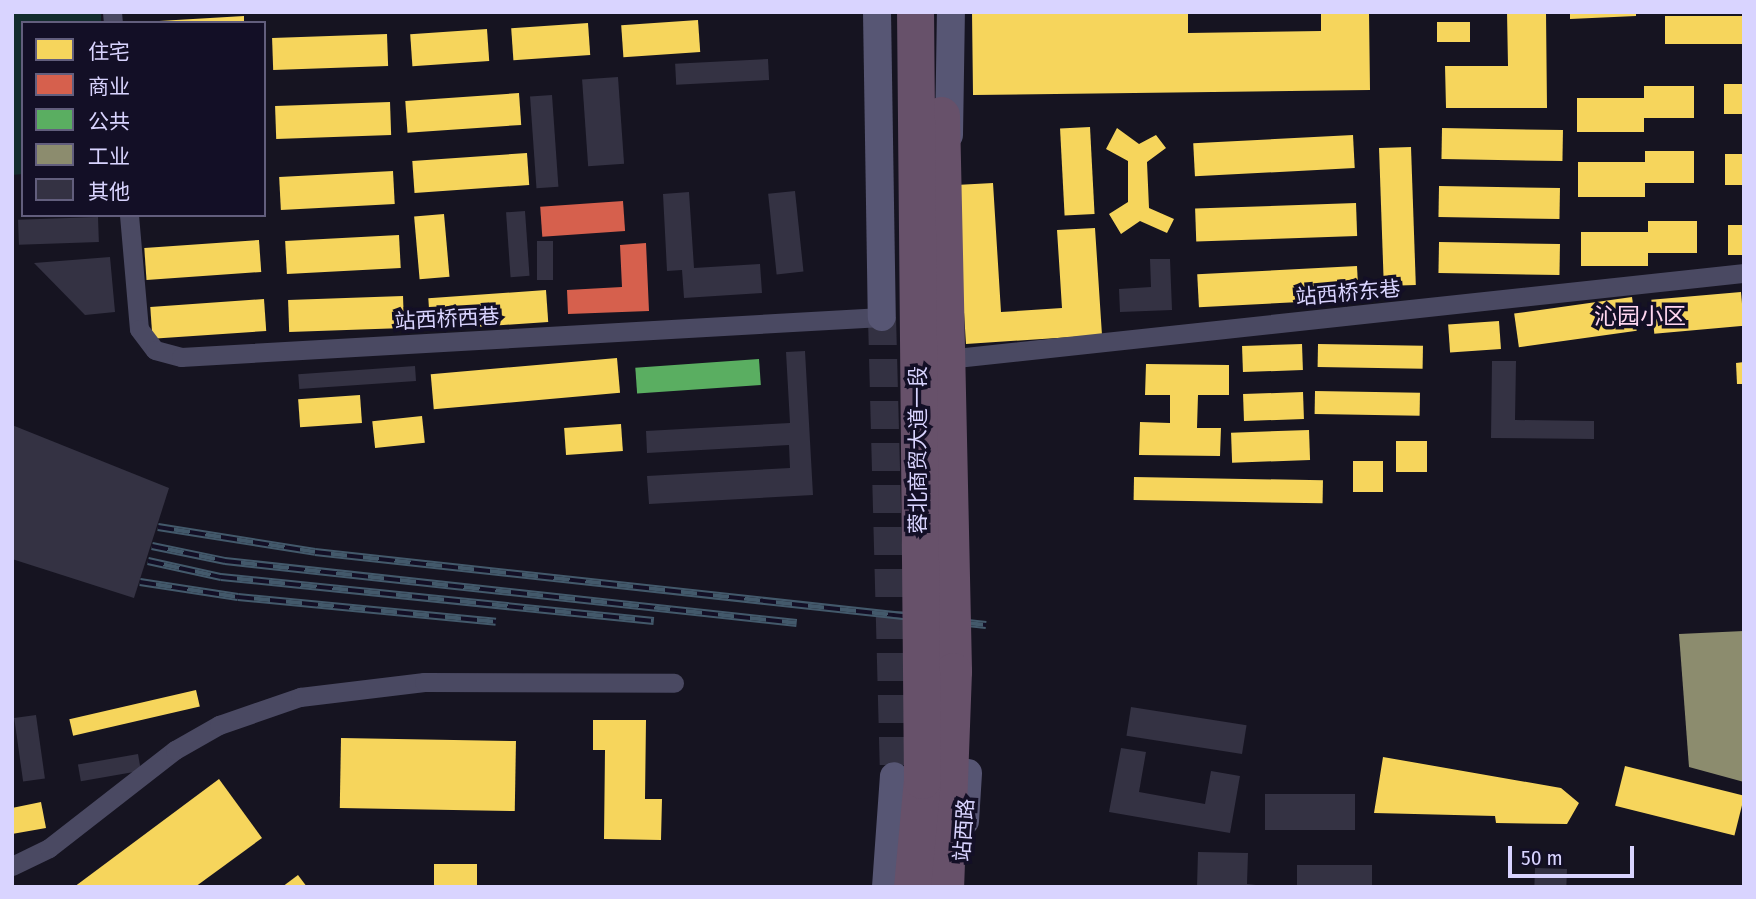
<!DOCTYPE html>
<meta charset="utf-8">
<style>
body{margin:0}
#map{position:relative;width:1756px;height:899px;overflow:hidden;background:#161421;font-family:"Fira Sans Condensed","Noto Sans SC",sans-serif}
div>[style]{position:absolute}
.green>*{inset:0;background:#132c2d}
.homes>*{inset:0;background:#f6d55c;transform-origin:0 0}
.shops>*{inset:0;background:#d6604d;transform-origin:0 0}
.public>*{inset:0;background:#5aae61;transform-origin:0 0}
.industry>*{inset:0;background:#8c8c6e}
.building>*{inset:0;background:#343243;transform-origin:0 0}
.secondary-tunnel>*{height:28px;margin-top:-14px;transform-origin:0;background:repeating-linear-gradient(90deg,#333142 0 28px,transparent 0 42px)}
.street>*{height:19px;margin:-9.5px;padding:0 9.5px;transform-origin:9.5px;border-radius:9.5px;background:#4a4962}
.secondary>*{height:28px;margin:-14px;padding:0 14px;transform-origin:14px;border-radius:14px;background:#575674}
.rail>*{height:8px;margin-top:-4px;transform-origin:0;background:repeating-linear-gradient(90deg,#130f26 0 16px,#43596b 0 32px);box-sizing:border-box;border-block:2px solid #43596b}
.highway-bridge>*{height:37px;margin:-18.5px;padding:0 18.5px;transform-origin:18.5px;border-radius:18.5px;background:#67516a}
span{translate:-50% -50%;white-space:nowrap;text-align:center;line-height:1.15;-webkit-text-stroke:7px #130f26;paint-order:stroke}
.street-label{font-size:21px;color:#d9d4ff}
.neighbourhood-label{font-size:23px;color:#ffd6f0}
.frame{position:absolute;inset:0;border:14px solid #d9d4ff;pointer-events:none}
.legend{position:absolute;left:21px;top:21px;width:245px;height:196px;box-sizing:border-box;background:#130f26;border:2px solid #625e7d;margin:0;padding:9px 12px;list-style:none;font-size:21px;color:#d9d4ff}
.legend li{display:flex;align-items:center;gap:14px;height:35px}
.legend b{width:35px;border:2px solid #625e7d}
.scale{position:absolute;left:1508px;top:846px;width:126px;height:32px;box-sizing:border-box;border:4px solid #d9d4ff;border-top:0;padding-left:9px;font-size:21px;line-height:24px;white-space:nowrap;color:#d9d4ff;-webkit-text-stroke:5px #130f26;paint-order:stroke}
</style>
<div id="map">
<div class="green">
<div style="clip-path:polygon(12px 12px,101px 12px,101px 23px,23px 23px,23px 174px,12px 175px)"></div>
</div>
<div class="homes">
<div style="clip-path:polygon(972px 12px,1188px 12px,1188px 33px,1321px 31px,1321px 12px,1369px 12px,1370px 90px,973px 95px)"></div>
<div style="clip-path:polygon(1507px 12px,1546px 12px,1547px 108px,1446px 108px,1445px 66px,1508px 66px)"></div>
<div style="clip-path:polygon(1570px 12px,1636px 12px,1636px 16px,1570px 19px)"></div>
<div style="clip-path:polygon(244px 16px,244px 23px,159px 23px,159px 21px)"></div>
<div style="left:1744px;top:16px;width:28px;height:79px;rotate:90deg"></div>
<div style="left:698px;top:20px;width:32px;height:77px;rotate:86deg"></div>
<div style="left:1437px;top:22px;width:33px;height:20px"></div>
<div style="left:588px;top:23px;width:32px;height:77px;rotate:86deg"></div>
<div style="left:487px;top:29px;width:32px;height:77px;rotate:86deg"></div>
<div style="left:387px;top:34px;width:32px;height:115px;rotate:88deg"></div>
<div style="left:1724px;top:84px;width:20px;height:30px"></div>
<div style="clip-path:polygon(1644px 86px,1694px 86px,1694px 118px,1644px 118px,1644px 132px,1577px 132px,1577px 98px,1644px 98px)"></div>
<div style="left:519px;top:93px;width:32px;height:114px;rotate:86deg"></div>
<div style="left:390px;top:102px;width:33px;height:115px;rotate:88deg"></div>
<div style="left:1090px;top:127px;width:87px;height:30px;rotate:87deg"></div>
<div style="clip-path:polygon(1117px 128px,1139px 144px,1156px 135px,1166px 148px,1147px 162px,1149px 208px,1174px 219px,1167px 233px,1140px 221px,1121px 234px,1109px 214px,1128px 202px,1128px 161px,1106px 149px)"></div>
<div style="left:1442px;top:128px;width:121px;height:31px;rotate:1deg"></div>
<div style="left:1353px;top:135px;width:33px;height:160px;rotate:87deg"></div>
<div style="left:1411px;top:147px;width:138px;height:32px;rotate:88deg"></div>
<div style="clip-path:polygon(1645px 151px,1694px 151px,1694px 183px,1645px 183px,1645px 197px,1578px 197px,1578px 162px,1645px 162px)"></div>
<div style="left:527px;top:153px;width:32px;height:115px;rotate:86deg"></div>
<div style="left:1725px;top:154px;width:19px;height:31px"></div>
<div style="left:393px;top:171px;width:33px;height:114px;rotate:87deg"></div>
<div style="clip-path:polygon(993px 183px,1001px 312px,1062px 308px,1057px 230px,1095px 228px,1102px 335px,966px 344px,956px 185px)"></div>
<div style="left:1439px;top:186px;width:121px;height:31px;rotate:1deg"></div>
<div style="left:1356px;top:203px;width:33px;height:161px;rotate:88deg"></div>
<div style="left:444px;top:214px;width:63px;height:30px;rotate:85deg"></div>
<div style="clip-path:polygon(1648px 221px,1697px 221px,1697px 253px,1648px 253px,1648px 266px,1581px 266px,1581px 232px,1648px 232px)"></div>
<div style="left:1728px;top:225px;width:16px;height:30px"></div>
<div style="left:399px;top:235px;width:33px;height:114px;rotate:87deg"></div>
<div style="left:259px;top:240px;width:32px;height:115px;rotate:86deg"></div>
<div style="left:1439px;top:242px;width:121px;height:31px;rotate:1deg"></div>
<div style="left:1357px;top:266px;width:33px;height:160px;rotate:87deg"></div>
<div style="left:546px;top:290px;width:32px;height:118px;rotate:86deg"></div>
<div style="left:1741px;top:292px;width:34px;height:90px;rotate:85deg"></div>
<div style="left:403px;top:296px;width:32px;height:115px;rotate:88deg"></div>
<div style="left:1632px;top:297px;width:34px;height:119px;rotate:82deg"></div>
<div style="left:264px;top:299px;width:32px;height:114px;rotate:86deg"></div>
<div style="left:1499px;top:321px;width:28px;height:51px;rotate:86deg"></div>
<div style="left:1302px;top:344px;width:26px;height:60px;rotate:88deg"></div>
<div style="left:1318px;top:344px;width:105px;height:23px;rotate:1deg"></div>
<div style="left:617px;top:358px;width:35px;height:187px;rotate:85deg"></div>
<div style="clip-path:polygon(1744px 362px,1744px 384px,1737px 384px,1736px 363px)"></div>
<div style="clip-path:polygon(1146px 364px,1229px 365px,1229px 395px,1198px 395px,1197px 428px,1221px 428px,1220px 456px,1139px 455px,1140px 422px,1170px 423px,1170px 395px,1145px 395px)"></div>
<div style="left:1315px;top:391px;width:105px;height:23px;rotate:1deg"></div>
<div style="left:1303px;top:392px;width:27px;height:60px;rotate:88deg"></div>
<div style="left:360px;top:395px;width:28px;height:62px;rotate:86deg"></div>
<div style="left:422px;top:416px;width:27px;height:50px;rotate:84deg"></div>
<div style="left:621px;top:424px;width:27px;height:57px;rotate:86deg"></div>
<div style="left:1309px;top:430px;width:30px;height:78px;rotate:88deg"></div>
<div style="left:1396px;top:441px;width:31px;height:31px"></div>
<div style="left:1353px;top:461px;width:30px;height:31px"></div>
<div style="left:1134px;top:477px;width:189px;height:23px;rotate:1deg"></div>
<div style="left:196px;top:690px;width:17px;height:130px;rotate:77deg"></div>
<div style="clip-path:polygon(593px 720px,646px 720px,645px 799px,662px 799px,661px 840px,604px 839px,605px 750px,593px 750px)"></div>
<div style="left:341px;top:738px;width:175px;height:70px;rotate:1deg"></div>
<div style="clip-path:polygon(1383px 757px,1561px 788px,1579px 803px,1567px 824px,1496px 823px,1495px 816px,1374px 813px)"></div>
<div style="left:1625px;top:766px;width:123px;height:41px;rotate:14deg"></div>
<div style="clip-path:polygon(219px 779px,262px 838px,195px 887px,74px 887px)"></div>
<div style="clip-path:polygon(41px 802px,46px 828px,12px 834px,12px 808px)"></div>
<div style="left:434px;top:864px;width:43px;height:23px"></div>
<div style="clip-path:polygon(298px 875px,307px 887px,282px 887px)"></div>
</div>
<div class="shops">
<div style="left:623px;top:201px;width:30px;height:83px;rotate:86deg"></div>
<div style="clip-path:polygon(646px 243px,649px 311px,568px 314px,567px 290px,622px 287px,620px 245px)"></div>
</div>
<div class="public">
<div style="left:759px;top:359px;width:26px;height:124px;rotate:86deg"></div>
</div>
<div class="industry">
<div style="clip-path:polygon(1744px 631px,1744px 782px,1689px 767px,1679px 634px)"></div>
</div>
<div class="building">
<div style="left:768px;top:59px;width:21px;height:93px;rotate:87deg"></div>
<div style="left:618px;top:77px;width:87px;height:36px;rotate:86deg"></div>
<div style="left:552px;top:95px;width:92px;height:22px;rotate:86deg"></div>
<div style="left:795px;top:191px;width:81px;height:27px;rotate:84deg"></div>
<div style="clip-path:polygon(689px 192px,694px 268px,760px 264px,762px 293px,684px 298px,682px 270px,667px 271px,663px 194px)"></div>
<div style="left:525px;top:211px;width:65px;height:19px;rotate:86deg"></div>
<div style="left:98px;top:217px;width:25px;height:80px;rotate:88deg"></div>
<div style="left:537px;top:241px;width:16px;height:39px"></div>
<div style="clip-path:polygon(110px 257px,115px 312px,85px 315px,34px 263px)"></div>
<div style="clip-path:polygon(1150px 259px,1170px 259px,1172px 310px,1120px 312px,1119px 289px,1151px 287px)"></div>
<div style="clip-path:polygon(805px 351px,813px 495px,649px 504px,647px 476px,790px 468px,789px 445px,647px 453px,646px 431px,790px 423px,786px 352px)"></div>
<div style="clip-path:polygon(1492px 361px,1516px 361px,1515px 420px,1594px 421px,1594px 439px,1491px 438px)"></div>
<div style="left:415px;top:366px;width:15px;height:117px;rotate:86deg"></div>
<div style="clip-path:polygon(12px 425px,169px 488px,134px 598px,12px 559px)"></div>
<div style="left:1131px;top:707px;width:117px;height:29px;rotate:9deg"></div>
<div style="left:36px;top:715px;width:64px;height:22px;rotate:82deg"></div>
<div style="clip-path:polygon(1121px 748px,1146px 752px,1139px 792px,1205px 804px,1211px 771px,1240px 776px,1230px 833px,1109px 812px)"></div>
<div style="left:138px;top:754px;width:17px;height:61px;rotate:80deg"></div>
<div style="left:1265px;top:794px;width:90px;height:36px"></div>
<div style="clip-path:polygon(1198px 852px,1248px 853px,1247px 884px,1275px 887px,1197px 887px)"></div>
<div style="left:1297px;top:865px;width:75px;height:22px"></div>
<div style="left:1535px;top:868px;width:32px;height:19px;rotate:2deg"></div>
</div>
<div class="secondary-tunnel">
<div style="left:882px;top:317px;width:459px;rotate:88.5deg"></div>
</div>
<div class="street">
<div style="left:112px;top:12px;width:11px;rotate:85deg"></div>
<div style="left:129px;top:215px;width:114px;rotate:85deg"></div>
<div style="left:139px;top:329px;width:26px;rotate:53deg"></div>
<div style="left:155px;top:350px;width:27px;rotate:15deg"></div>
<div style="left:181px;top:357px;width:702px;rotate:-3.27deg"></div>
<div style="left:956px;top:358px;width:793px;rotate:-6.16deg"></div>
<div style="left:12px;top:866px;width:41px;rotate:-25.9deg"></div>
<div style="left:49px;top:848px;width:160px;rotate:-37.9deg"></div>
<div style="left:175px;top:750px;width:51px;rotate:-29.6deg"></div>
<div style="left:219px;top:725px;width:86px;rotate:-19.1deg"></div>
<div style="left:300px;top:697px;width:125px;rotate:-6.9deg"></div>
<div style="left:424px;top:682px;width:250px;rotate:0.2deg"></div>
</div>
<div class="secondary">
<div style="left:877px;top:12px;width:305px;rotate:89.1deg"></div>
<div style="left:949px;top:135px;width:123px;rotate:-89.1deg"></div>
<div style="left:965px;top:821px;width:48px;rotate:-86.4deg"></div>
<div style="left:886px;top:887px;width:111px;rotate:-85.9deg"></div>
</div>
<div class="rail">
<div style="left:158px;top:527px;width:159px;rotate:9deg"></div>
<div style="left:315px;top:552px;width:675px;rotate:6.21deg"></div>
<div style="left:152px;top:546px;width:75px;rotate:11.6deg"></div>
<div style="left:225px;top:561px;width:575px;rotate:6.19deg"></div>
<div style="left:148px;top:561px;width:75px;rotate:12.4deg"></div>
<div style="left:221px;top:577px;width:435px;rotate:5.8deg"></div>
<div style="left:140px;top:582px;width:99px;rotate:8.7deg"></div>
<div style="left:238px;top:597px;width:259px;rotate:5.5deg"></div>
</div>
<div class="highway-bridge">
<div style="left:941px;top:115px;width:556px;rotate:88.76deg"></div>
<div style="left:953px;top:671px;width:216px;rotate:92.1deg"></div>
<div style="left:912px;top:887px;width:107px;rotate:-84.7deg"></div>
<div style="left:922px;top:780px;width:768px;rotate:-90.52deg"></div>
</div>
<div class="street-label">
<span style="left:1348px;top:293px;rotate:-5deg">站西桥东巷</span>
<span style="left:447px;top:319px;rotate:-3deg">站西桥西巷</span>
<span style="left:918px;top:450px;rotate:-90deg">蓉北商贸大道一段</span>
<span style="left:964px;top:830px;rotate:-86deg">站西路</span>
</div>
<div class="neighbourhood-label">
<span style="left:1640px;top:316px">沁园小区</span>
</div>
<div class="frame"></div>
<ul class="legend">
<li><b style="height:19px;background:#f6d55c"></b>住宅</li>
<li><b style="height:19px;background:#d6604d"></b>商业</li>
<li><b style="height:19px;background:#5aae61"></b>公共</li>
<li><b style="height:19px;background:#8c8c6e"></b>工业</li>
<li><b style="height:19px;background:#343243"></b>其他</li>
</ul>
<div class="scale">50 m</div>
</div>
